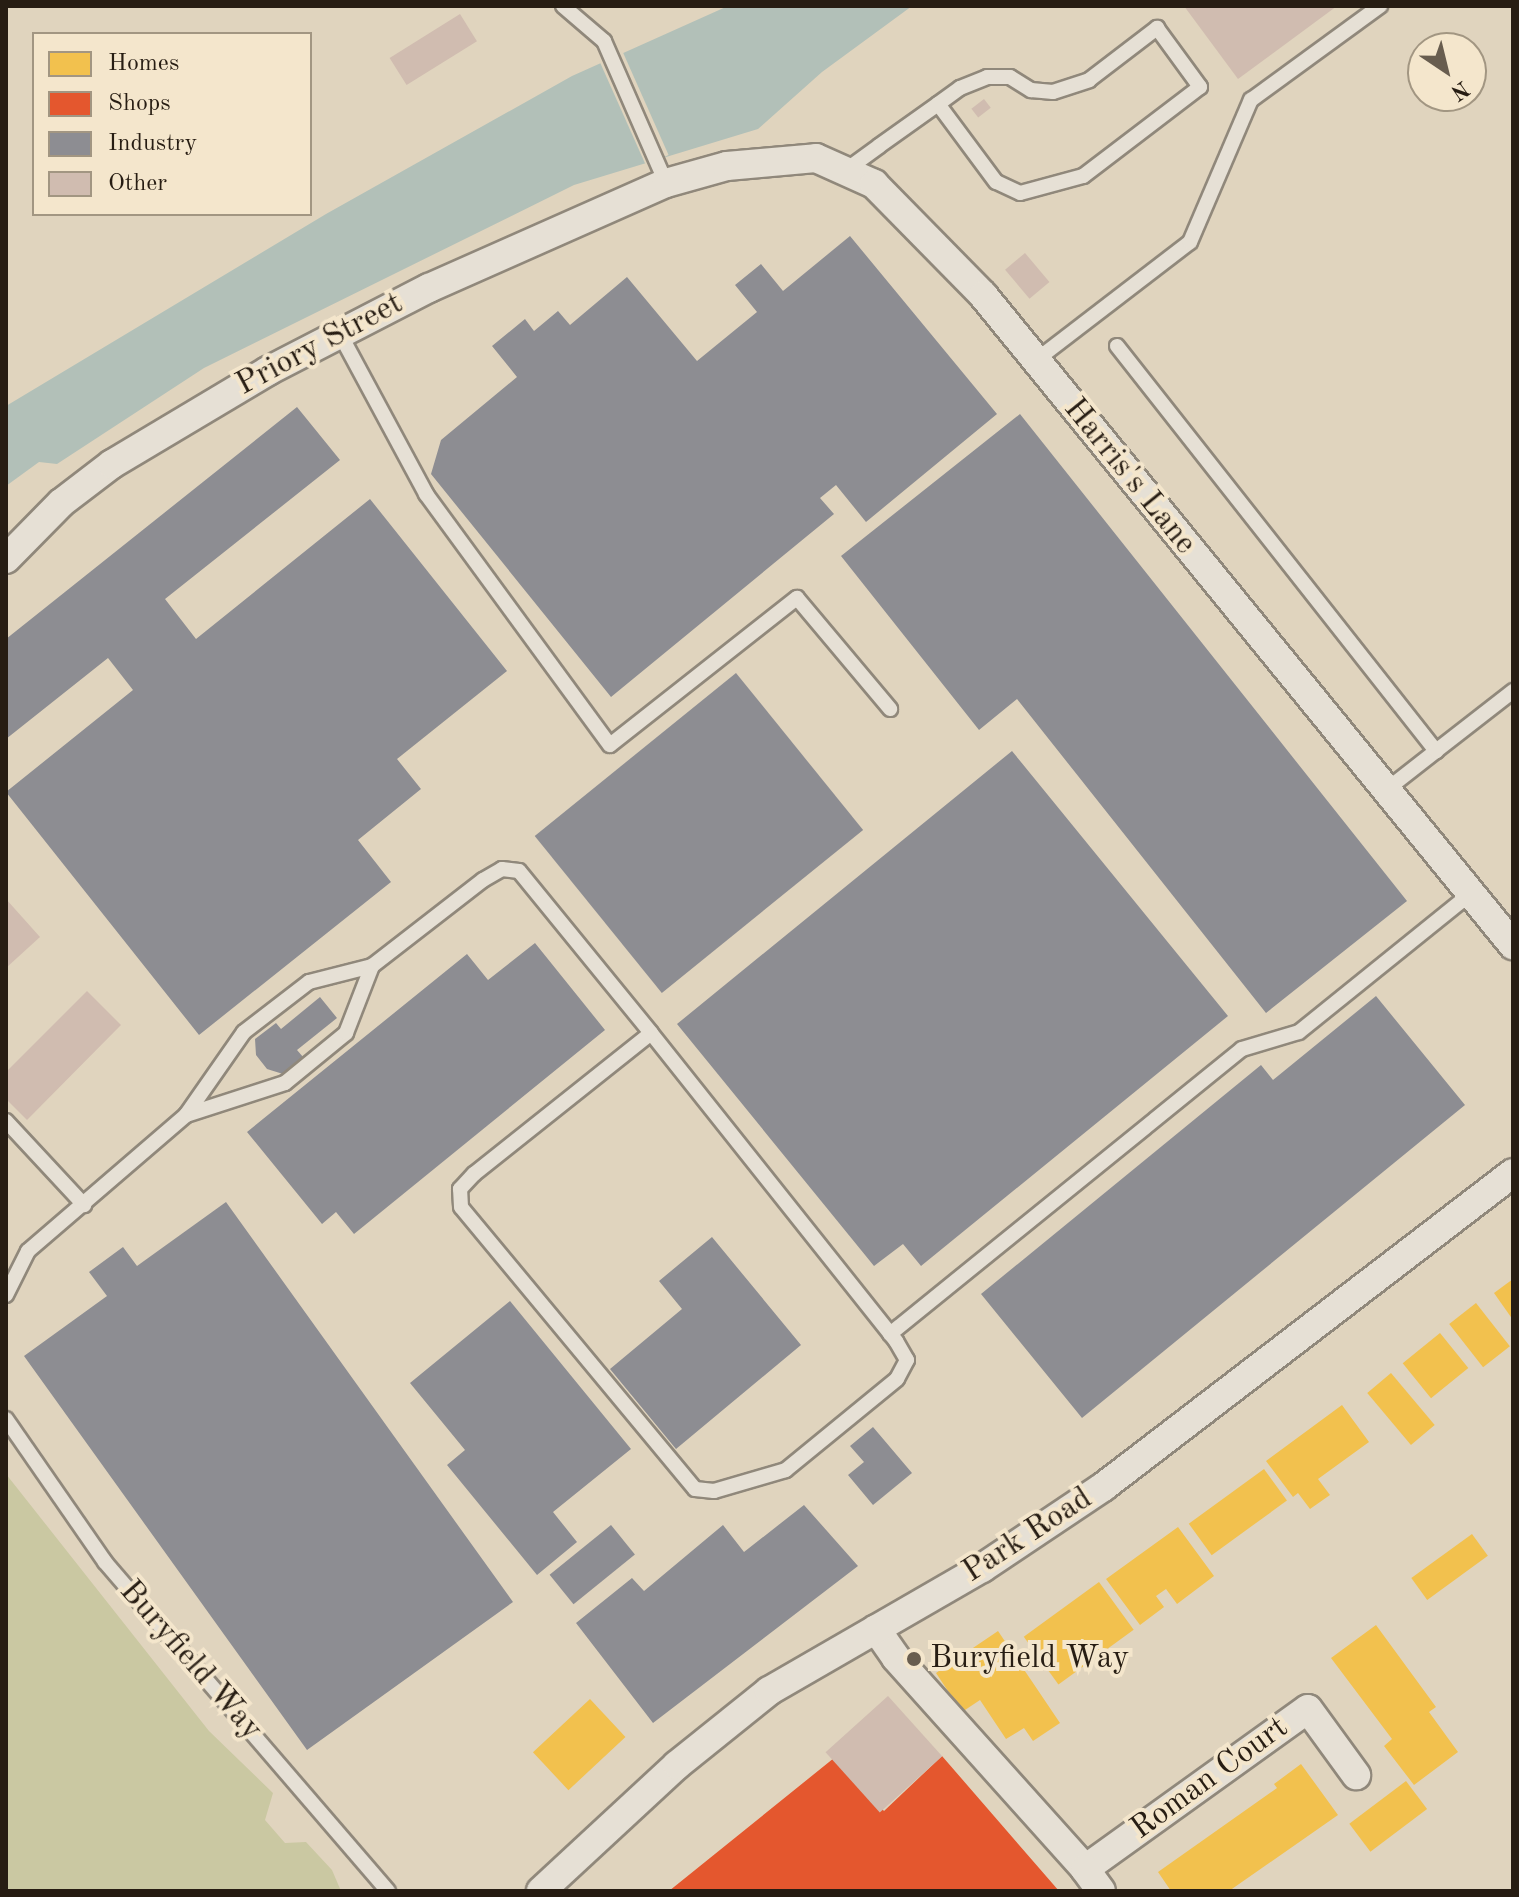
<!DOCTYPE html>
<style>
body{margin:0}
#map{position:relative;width:1519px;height:1897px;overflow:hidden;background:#e0d4be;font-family:"Old Standard TT",serif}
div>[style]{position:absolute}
.green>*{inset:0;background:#cac8a2}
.water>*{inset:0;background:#b2c0b8}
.pier>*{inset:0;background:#e0d4be;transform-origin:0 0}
.homes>*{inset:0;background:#f2c14e;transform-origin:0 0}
.shops>*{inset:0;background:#e4572e}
.industry>*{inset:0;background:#8d8d92;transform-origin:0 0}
.building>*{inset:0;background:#d0bcb0;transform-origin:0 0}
.roads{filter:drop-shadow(2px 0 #90887b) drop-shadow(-2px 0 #90887b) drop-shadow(0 2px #90887b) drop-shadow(0 -2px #90887b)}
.lane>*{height:14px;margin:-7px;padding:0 7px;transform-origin:7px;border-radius:7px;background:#e6e0d5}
.street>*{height:28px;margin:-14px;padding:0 14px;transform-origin:14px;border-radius:14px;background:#e6e0d5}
.dots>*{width:22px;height:22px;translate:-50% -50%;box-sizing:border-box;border:4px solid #f4e6cc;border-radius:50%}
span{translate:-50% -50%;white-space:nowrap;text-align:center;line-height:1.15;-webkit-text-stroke:8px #f4e6cc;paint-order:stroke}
.street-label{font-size:32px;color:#271d13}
.poi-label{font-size:32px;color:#271d13}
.left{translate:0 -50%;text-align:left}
.frame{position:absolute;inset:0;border:8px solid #271d13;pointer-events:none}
.legend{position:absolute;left:32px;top:32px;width:280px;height:184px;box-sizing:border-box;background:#f4e6cc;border:2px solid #a29682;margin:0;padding:10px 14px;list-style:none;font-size:24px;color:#271d13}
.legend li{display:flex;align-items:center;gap:16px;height:40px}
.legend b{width:40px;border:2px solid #a29682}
.north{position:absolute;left:1407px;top:32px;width:80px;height:80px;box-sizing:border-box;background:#f4e6cc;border:2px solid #a29682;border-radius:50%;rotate:145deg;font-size:22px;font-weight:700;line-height:32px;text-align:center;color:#271d13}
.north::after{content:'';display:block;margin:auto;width:28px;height:36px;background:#685d4f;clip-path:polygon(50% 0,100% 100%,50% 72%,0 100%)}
</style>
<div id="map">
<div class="green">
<div style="clip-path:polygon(6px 1474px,209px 1731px,273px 1793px,265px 1820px,285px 1843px,306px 1842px,332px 1870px,341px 1891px,6px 1891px)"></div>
</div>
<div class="water">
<div style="clip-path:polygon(728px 6px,912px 6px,822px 72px,758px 129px,574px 185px,204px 368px,57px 464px,39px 462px,6px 486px,6px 406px,326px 214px,572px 76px)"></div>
</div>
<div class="pier">
<div style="left:621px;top:48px;width:117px;height:25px;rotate:66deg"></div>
</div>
<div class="homes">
<div style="clip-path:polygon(1513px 1279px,1513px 1320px,1494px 1293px)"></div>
<div style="left:1476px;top:1303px;width:55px;height:34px;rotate:52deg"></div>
<div style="left:1440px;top:1333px;width:45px;height:48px;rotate:51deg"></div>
<div style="left:1391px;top:1373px;width:68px;height:31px;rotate:50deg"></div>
<div style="clip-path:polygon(1342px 1405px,1369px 1442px,1318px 1479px,1330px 1495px,1310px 1509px,1298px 1493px,1293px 1497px,1266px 1461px)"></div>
<div style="left:1264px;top:1469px;width:39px;height:93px;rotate:54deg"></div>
<div style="clip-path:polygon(1178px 1527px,1214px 1576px,1177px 1604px,1166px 1589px,1156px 1596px,1164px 1607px,1140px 1625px,1106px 1579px)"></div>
<div style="left:1472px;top:1534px;width:27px;height:75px;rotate:54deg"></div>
<div style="left:1099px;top:1582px;width:59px;height:93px;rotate:54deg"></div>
<div style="clip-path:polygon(1376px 1625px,1436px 1707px,1429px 1712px,1458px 1752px,1414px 1785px,1384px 1746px,1392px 1739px,1331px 1658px)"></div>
<div style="clip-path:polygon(998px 1631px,1060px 1723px,1033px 1741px,1024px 1728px,1006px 1739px,980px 1700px,962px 1712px,936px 1673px)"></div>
<div style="left:590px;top:1699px;width:52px;height:78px;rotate:47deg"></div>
<div style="clip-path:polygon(1301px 1764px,1338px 1815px,1229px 1891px,1171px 1891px,1158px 1872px,1277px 1788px,1274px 1784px)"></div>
<div style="left:1406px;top:1781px;width:35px;height:71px;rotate:53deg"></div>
</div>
<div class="shops">
<div style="clip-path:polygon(942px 1756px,1059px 1891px,669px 1891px,834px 1758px,884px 1811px)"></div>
</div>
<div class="industry">
<div style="clip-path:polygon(850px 236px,997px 414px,866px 522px,836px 485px,820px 498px,834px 514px,611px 697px,431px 474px,441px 440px,517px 377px,492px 346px,525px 319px,534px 331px,558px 311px,570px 325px,627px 277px,697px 361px,757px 312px,735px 285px,761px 264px,783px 291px)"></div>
<div style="clip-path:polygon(297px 407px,340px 460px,165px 599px,196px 639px,370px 499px,507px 671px,397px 759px,421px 789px,358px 840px,391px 882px,199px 1035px,6px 792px,133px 690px,108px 658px,6px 739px,6px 639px)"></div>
<div style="clip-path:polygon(1020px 414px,1407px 901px,1266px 1013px,1017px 699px,979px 730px,841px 556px)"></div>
<div style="left:736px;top:673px;width:202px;height:259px;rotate:51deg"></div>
<div style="clip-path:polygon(1012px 751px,1228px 1016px,921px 1266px,903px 1244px,874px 1266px,677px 1024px)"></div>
<div style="clip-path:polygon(535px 943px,605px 1030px,354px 1234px,336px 1212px,322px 1224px,247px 1132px,467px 954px,488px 980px)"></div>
<div style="clip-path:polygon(1376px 996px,1465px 1105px,1082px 1418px,981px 1294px,1261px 1065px,1273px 1080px)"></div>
<div style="clip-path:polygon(320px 997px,337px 1018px,297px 1050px,303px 1057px,283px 1074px,267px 1069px,256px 1055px,255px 1039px,276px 1023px,281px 1029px)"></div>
<div style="clip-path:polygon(226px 1202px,513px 1602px,307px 1750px,24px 1356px,107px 1296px,89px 1272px,123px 1247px,137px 1266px)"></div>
<div style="clip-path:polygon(712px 1237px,801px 1345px,676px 1449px,610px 1369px,682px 1309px,659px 1281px)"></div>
<div style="clip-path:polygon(510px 1301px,631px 1449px,553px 1512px,577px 1542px,537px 1575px,447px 1465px,465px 1450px,410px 1383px)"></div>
<div style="clip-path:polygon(873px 1427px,912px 1473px,873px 1505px,848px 1475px,864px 1462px,850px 1446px)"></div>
<div style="clip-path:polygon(804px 1505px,858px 1566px,653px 1723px,576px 1623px,632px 1578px,644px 1591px,723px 1525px,744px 1552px)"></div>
<div style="left:611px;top:1525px;width:38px;height:79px;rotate:51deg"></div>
</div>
<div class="building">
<div style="clip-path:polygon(1184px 6px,1337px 6px,1238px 79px)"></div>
<div style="left:460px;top:14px;width:32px;height:83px;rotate:58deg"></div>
<div style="left:984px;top:99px;width:11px;height:16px;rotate:52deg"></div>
<div style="left:1025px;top:253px;width:38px;height:26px;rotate:50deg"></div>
<div style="clip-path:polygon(6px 899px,40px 937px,6px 968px)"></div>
<div style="clip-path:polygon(87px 991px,121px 1025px,27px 1120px,6px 1099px,6px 1072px)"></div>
<div style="left:888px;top:1696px;width:81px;height:84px;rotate:48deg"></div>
</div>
<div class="roads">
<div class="lane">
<div style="left:563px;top:6px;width:54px;rotate:40.5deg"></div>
<div style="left:604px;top:41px;width:155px;rotate:66.4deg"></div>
<div style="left:849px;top:168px;width:37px;rotate:-36deg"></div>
<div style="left:879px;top:146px;width:72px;rotate:-35.4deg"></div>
<div style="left:938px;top:104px;width:27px;rotate:-36deg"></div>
<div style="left:960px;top:88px;width:29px;rotate:-22deg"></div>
<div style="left:987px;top:77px;width:23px"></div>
<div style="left:1010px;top:77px;width:25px;rotate:32deg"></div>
<div style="left:1031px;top:90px;width:22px;rotate:5deg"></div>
<div style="left:1053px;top:92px;width:38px;rotate:-18deg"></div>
<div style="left:1089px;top:80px;width:86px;rotate:-37.4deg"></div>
<div style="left:1157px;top:28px;width:73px;rotate:53.9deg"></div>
<div style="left:1200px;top:87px;width:147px;rotate:142.7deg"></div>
<div style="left:1083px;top:176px;width:65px;rotate:164.9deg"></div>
<div style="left:1020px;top:193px;width:26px;rotate:-155deg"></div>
<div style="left:996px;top:182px;width:97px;rotate:-126.6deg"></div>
<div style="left:340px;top:334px;width:182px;rotate:61.7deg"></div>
<div style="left:426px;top:494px;width:311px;rotate:53.8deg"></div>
<div style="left:610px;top:745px;width:238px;rotate:-38.2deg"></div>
<div style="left:797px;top:598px;width:145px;rotate:50deg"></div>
<div style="left:1117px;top:346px;width:516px;rotate:51.77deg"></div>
<div style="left:1436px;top:751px;width:65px;rotate:141.9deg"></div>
<div style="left:1035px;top:361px;width:195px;rotate:-37.5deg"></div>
<div style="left:1190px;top:242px;width:155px;rotate:-66.8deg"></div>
<div style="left:1251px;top:100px;width:160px;rotate:-36.1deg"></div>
<div style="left:1436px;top:751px;width:98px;rotate:-37.9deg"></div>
<div style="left:186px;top:1115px;width:104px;rotate:-17.9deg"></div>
<div style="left:285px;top:1083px;width:79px;rotate:-39.3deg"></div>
<div style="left:346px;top:1033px;width:72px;rotate:-68.8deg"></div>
<div style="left:6px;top:1121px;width:115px;rotate:47.1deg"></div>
<div style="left:6px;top:1295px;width:49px;rotate:-63.4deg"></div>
<div style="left:28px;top:1251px;width:208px;rotate:-40.7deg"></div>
<div style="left:186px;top:1115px;width:101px;rotate:-55.1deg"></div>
<div style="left:244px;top:1032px;width:82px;rotate:-37.6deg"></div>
<div style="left:309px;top:982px;width:65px;rotate:-14.3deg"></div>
<div style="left:372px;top:966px;width:140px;rotate:-37.8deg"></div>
<div style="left:483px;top:880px;width:22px;rotate:-30deg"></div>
<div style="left:502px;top:869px;width:17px;rotate:7deg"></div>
<div style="left:519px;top:871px;width:209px;rotate:50.8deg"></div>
<div style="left:651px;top:1033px;width:394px;rotate:51.5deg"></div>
<div style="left:896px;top:1341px;width:22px;rotate:60deg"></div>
<div style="left:907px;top:1360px;width:21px;rotate:118deg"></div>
<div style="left:897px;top:1379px;width:144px;rotate:140.7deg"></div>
<div style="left:786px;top:1470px;width:75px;rotate:163.7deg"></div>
<div style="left:714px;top:1491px;width:19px;rotate:-174deg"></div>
<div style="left:695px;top:1489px;width:366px;rotate:-129.7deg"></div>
<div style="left:461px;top:1207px;width:18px;rotate:-93deg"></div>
<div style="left:460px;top:1189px;width:21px;rotate:-47deg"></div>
<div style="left:474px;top:1174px;width:226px;rotate:-38.5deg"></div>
<div style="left:890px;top:1334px;width:453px;rotate:-39deg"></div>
<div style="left:1242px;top:1049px;width:59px;rotate:-16.6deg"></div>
<div style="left:1299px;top:1032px;width:220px;rotate:-38.9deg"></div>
<div style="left:6px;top:1419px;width:174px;rotate:55.3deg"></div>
<div style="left:105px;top:1562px;width:434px;rotate:49.3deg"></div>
</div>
<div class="street">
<div style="left:6px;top:559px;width:78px;rotate:-45.5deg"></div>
<div style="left:61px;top:503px;width:64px;rotate:-37.4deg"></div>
<div style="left:112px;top:464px;width:182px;rotate:-30.8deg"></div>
<div style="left:268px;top:371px;width:181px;rotate:-27.3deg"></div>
<div style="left:429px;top:288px;width:259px;rotate:-23.9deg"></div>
<div style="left:666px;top:183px;width:63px;rotate:-15.6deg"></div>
<div style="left:727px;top:166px;width:89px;rotate:-5.1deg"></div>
<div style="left:816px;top:158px;width:64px;rotate:24.1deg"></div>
<div style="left:874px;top:184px;width:156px;rotate:45.5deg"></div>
<div style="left:983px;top:295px;width:839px;rotate:50.81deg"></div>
<div style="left:876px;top:1629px;width:35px;rotate:55deg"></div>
<div style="left:896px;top:1658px;width:283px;rotate:48.1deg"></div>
<div style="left:1085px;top:1869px;width:274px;rotate:-35.7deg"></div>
<div style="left:1308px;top:1709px;width:82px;rotate:54deg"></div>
<div style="left:1085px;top:1869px;width:27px;rotate:54deg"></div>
<div style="left:541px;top:1891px;width:185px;rotate:-42.8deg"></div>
<div style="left:677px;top:1765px;width:118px;rotate:-38.8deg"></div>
<div style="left:769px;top:1691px;width:246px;rotate:-30deg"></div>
<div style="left:982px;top:1568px;width:146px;rotate:-33.8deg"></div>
<div style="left:1103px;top:1487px;width:516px;rotate:-37.45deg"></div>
</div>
</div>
<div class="dots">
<div style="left:914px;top:1659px;background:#685d4f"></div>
</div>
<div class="street-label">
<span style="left:320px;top:345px;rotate:-28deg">Priory Street</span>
<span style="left:1129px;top:477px;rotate:51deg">Harris's Lane</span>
<span style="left:1028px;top:1536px;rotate:-33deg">Park Road</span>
<span style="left:190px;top:1661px;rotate:49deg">Buryfield Way</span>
<span style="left:1210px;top:1779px;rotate:-36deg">Roman Court</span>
</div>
<div class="poi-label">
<span class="left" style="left:930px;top:1659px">Buryfield Way</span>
</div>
<div class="frame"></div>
<ul class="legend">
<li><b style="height:22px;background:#f2c14e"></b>Homes</li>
<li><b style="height:22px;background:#e4572e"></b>Shops</li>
<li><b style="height:22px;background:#8d8d92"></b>Industry</li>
<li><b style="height:22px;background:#d0bcb0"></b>Other</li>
</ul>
<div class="north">N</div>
</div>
